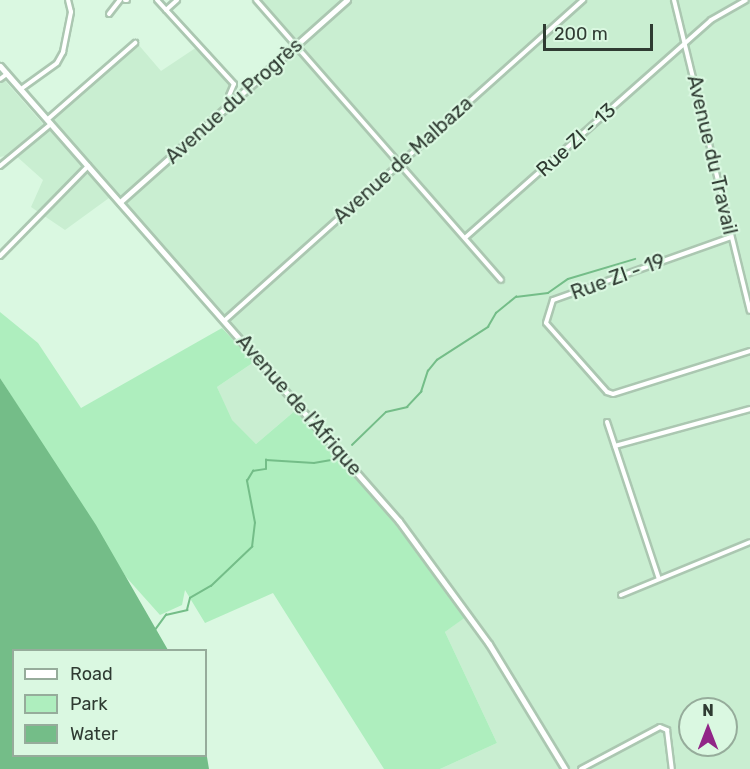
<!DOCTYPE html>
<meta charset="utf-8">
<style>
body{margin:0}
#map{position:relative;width:750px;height:769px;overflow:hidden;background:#daf8e1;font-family:Rubik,sans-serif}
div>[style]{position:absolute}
.built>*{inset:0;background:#c9eed1}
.green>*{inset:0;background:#aeeebe}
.water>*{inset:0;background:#74bd88}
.stream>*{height:1.5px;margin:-0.75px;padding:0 0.75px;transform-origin:0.75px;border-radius:0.75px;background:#74bd88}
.roads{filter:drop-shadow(2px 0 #abc7b1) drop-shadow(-2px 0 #abc7b1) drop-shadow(0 2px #abc7b1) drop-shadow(0 -2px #abc7b1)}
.street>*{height:4px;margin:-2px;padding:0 2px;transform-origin:2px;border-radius:2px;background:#fff}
.secondary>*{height:5px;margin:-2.5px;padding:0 2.5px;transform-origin:2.5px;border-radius:2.5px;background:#fff}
span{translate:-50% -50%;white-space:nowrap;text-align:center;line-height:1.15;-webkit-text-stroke:4.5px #daf8e1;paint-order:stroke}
.street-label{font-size:20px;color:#2f3b32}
.legend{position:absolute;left:12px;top:649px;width:195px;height:108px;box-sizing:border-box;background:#daf8e1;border:2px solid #96ac9b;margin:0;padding:8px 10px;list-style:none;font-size:18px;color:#2f3b32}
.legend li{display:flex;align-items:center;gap:12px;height:30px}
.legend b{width:30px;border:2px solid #96ac9b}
.north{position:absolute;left:678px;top:697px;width:60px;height:60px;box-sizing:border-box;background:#daf8e1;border:2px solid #96ac9b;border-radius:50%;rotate:0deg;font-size:16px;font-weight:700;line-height:24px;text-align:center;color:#2f3b32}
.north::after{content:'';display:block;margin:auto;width:21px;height:27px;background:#912587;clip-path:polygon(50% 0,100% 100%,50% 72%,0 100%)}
.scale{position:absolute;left:543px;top:24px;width:110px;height:27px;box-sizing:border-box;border:3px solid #2f3b32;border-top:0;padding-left:8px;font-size:18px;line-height:21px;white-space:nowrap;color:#2f3b32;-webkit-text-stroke:4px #daf8e1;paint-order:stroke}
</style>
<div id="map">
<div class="built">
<div style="clip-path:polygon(evenodd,259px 0,750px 0,750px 769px,440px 769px,497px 743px,445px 632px,466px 616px,351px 468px,297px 409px,256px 444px,231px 420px,217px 387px,254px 362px,109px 198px,65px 230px,31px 207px,43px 180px,14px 154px,0 157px,0 75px,43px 124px,137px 43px,161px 71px,197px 47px,238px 95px,298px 44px,259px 0,690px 709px,726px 709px,726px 745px,690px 745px,690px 709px)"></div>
</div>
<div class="green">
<div style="clip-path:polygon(0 312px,38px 343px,81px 408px,222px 328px,254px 362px,217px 387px,232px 420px,256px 444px,297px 409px,351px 468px,467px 616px,445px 632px,497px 743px,440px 769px,384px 769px,273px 593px,205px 623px,185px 590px,182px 605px,160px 615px,126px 577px,0 378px)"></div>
</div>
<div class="water">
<div style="clip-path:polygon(0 378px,96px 525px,168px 650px,14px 650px,14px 756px,206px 756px,206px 751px,209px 769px,0 769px)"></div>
</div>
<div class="stream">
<div style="left:352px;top:445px;width:47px;rotate:-44.1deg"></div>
<div style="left:386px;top:412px;width:22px;rotate:-13deg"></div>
<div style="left:407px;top:407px;width:21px;rotate:-47deg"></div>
<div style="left:421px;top:392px;width:22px;rotate:-72deg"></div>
<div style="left:428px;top:371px;width:14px;rotate:-51deg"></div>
<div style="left:437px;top:360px;width:61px;rotate:-32.9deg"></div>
<div style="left:488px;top:327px;width:16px;rotate:-60deg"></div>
<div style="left:496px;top:313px;width:26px;rotate:-39deg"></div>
<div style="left:516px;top:297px;width:32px;rotate:-7deg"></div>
<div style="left:548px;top:293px;width:24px;rotate:-35deg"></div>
<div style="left:568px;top:279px;width:70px;rotate:-16.6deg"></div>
<div style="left:155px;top:630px;width:19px;rotate:-54deg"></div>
<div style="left:166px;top:615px;width:22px;rotate:-13deg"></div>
<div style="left:187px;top:610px;width:12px;rotate:-76deg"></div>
<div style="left:190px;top:598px;width:24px;rotate:-30deg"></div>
<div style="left:211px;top:586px;width:57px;rotate:-43.6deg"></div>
<div style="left:252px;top:547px;width:24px;rotate:-83deg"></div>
<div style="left:255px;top:523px;width:43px;rotate:-100.8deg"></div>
<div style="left:247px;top:481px;width:12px;rotate:-59deg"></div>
<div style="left:253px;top:471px;width:13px;rotate:-9deg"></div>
<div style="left:266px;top:469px;width:9px;rotate:-90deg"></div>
<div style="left:266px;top:460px;width:48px;rotate:3.6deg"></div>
<div style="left:314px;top:463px;width:23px;rotate:-10deg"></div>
</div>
<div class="roads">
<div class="street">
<div style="left:125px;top:0;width:2px"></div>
<div style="left:157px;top:0;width:114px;rotate:47.5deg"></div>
<div style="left:234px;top:84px;width:13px;rotate:113deg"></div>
<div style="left:229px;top:96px;width:7px;rotate:56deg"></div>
<div style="left:256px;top:0;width:372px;rotate:48.8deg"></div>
<div style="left:674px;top:0;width:320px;rotate:76.3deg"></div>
<div style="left:166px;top:10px;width:15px;rotate:-42deg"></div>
<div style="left:109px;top:14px;width:18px;rotate:-52deg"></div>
<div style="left:0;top:79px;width:9px;rotate:-36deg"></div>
<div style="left:21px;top:89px;width:44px;rotate:-35.8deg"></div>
<div style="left:57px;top:63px;width:13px;rotate:-61deg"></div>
<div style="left:63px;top:52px;width:41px;rotate:-78.7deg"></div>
<div style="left:71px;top:12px;width:12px;rotate:-104deg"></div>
<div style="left:48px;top:119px;width:116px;rotate:-41.1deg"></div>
<div style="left:0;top:166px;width:66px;rotate:-39.5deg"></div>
<div style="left:466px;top:237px;width:327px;rotate:-41.5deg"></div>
<div style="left:711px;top:20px;width:40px;rotate:-29.7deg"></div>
<div style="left:731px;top:237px;width:189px;rotate:160.5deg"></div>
<div style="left:553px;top:300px;width:24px;rotate:107deg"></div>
<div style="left:546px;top:323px;width:92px;rotate:48.5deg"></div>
<div style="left:607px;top:392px;width:6px;rotate:18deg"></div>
<div style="left:613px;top:394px;width:144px;rotate:-17.4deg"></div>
<div style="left:0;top:256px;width:126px;rotate:-45.6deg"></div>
<div style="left:224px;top:321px;width:482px;rotate:-41.8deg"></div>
<div style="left:607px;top:422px;width:165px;rotate:71.7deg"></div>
<div style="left:615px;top:446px;width:140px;rotate:-15.3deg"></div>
<div style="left:621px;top:595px;width:139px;rotate:-22.3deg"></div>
<div style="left:581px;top:769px;width:89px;rotate:-28deg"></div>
<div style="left:660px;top:727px;width:8px;rotate:23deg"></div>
<div style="left:667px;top:730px;width:39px;rotate:83deg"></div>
</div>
<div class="secondary">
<div style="left:0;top:66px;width:605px;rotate:48.75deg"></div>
<div style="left:399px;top:521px;width:152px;rotate:53.8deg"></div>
<div style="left:489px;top:644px;width:146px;rotate:58.7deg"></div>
<div style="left:120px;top:202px;width:304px;rotate:-41.7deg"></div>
</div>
</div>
<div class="street-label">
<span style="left:234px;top:101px;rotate:-42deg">Avenue du Progrès</span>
<span style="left:576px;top:140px;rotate:-42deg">Rue ZI - 13</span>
<span style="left:712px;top:155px;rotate:77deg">Avenue du Travail</span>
<span style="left:403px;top:160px;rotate:-42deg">Avenue de Malbaza</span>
<span style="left:618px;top:277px;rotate:-20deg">Rue ZI - 19</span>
<span style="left:299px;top:405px;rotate:49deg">Avenue de l'Afrique</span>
</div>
<ul class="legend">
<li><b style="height:8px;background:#fff"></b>Road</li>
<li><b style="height:16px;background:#aeeebe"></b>Park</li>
<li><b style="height:16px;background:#74bd88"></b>Water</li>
</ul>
<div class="north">N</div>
<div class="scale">200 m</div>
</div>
